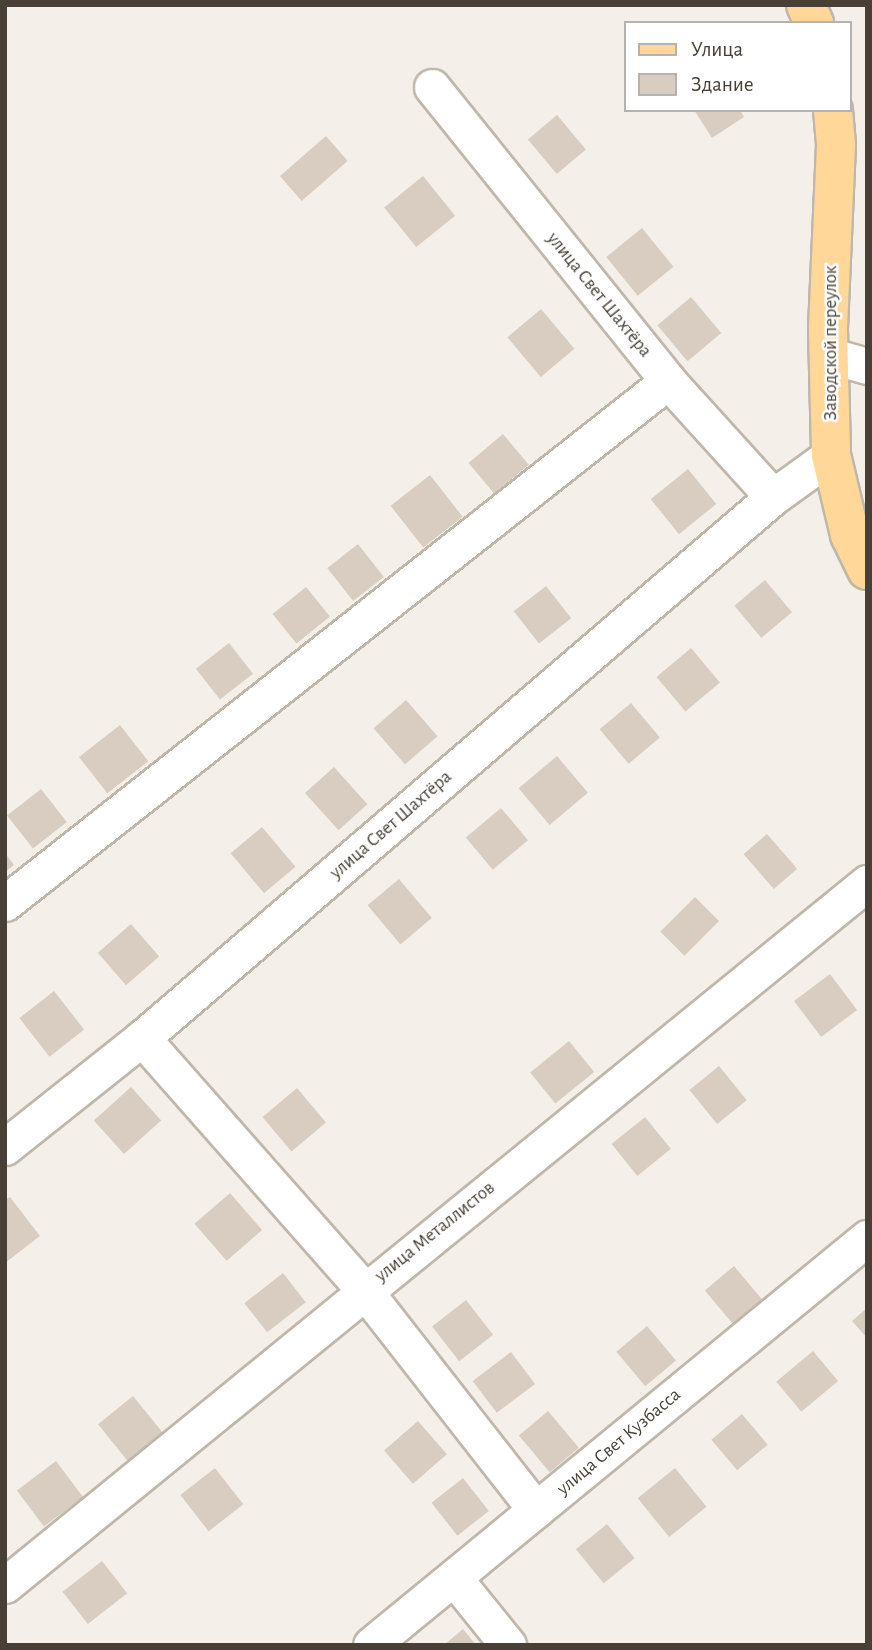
<!DOCTYPE html>
<meta charset="utf-8">
<style>
body{margin:0}
#map{position:relative;width:872px;height:1650px;overflow:hidden;background:#f4f0e9;font-family:"Alegreya Sans",sans-serif}
div>[style]{position:absolute}
.building>*{inset:0;background:#d9cdc1;transform-origin:0 0}
.roads{filter:drop-shadow(2px 0 #c0b7ab) drop-shadow(-2px 0 #c0b7ab) drop-shadow(0 2px #c0b7ab) drop-shadow(0 -2px #c0b7ab)}
.minor>*{height:35px;margin:-17.5px;padding:0 17.5px;transform-origin:17.5px;border-radius:17.5px;background:#fff}
.major>*{height:38px;margin:-19px;padding:0 19px;transform-origin:19px;border-radius:19px;background:#fed799}
span{translate:-50% -50%;white-space:nowrap;text-align:center;line-height:1.15;-webkit-text-stroke:5px #fff;paint-order:stroke}
.street-label{font-size:19px;color:#484037}
.frame{position:absolute;inset:0;border:7px solid #484037;pointer-events:none}
.legend{position:absolute;left:624px;top:21px;width:228px;height:91px;box-sizing:border-box;background:#fff;border:2px solid #b6b3af;margin:0;padding:9px 12px;list-style:none;font-size:21px;color:#484037}
.legend li{display:flex;align-items:center;gap:14px;height:35px}
.legend b{width:35px;border:2px solid #b6b3af}
</style>
<div id="map">
<div class="building">
<div style="clip-path:polygon(694px 110px,740px 110px,744px 117px,712px 138px)"></div>
<div style="left:557px;top:115px;width:45px;height:38px;rotate:50deg"></div>
<div style="left:326px;top:136px;width:33px;height:61px;rotate:49deg"></div>
<div style="left:423px;top:176px;width:51px;height:50px;rotate:51deg"></div>
<div style="left:642px;top:228px;width:50px;height:46px;rotate:51deg"></div>
<div style="left:691px;top:297px;width:47px;height:44px;rotate:50deg"></div>
<div style="left:541px;top:309px;width:52px;height:44px;rotate:50deg"></div>
<div style="left:503px;top:434px;width:40px;height:45px;rotate:50deg"></div>
<div style="left:688px;top:469px;width:45px;height:48px;rotate:51deg"></div>
<div style="left:430px;top:475px;width:53px;height:50px;rotate:52deg"></div>
<div style="left:358px;top:544px;width:42px;height:39px;rotate:52deg"></div>
<div style="left:765px;top:580px;width:42px;height:40px;rotate:50deg"></div>
<div style="left:546px;top:586px;width:41px;height:41px;rotate:52deg"></div>
<div style="left:306px;top:587px;width:38px;height:43px;rotate:51deg"></div>
<div style="left:229px;top:643px;width:39px;height:42px;rotate:52deg"></div>
<div style="left:691px;top:648px;width:45px;height:45px;rotate:50deg"></div>
<div style="left:406px;top:700px;width:48px;height:43px;rotate:49deg"></div>
<div style="left:631px;top:703px;width:45px;height:41px;rotate:50deg"></div>
<div style="left:120px;top:725px;width:46px;height:52px;rotate:52deg"></div>
<div style="left:557px;top:756px;width:48px;height:50px;rotate:50deg"></div>
<div style="left:334px;top:767px;width:50px;height:39px;rotate:48deg"></div>
<div style="left:41px;top:789px;width:42px;height:43px;rotate:52deg"></div>
<div style="left:501px;top:808px;width:42px;height:46px;rotate:50deg"></div>
<div style="left:262px;top:827px;width:52px;height:41px;rotate:50deg"></div>
<div style="left:767px;top:834px;width:46px;height:31px;rotate:49deg"></div>
<div style="clip-path:polygon(5px 853px,14px 865px,5px 872px)"></div>
<div style="left:399px;top:879px;width:51px;height:41px;rotate:50deg"></div>
<div style="left:695px;top:897px;width:34px;height:49px;rotate:45deg"></div>
<div style="left:131px;top:924px;width:43px;height:44px;rotate:49deg"></div>
<div style="left:830px;top:974px;width:45px;height:45px;rotate:53deg"></div>
<div style="left:54px;top:991px;width:49px;height:44px;rotate:52deg"></div>
<div style="left:569px;top:1041px;width:40px;height:50px;rotate:51deg"></div>
<div style="left:719px;top:1066px;width:44px;height:38px;rotate:51deg"></div>
<div style="left:131px;top:1087px;width:45px;height:50px;rotate:48deg"></div>
<div style="left:297px;top:1088px;width:45px;height:45px;rotate:50deg"></div>
<div style="left:645px;top:1117px;width:41px;height:43px;rotate:51deg"></div>
<div style="left:230px;top:1193px;width:49px;height:47px;rotate:49deg"></div>
<div style="clip-path:polygon(10px 1197px,40px 1236px,5px 1263px,5px 1200px)"></div>
<div style="left:734px;top:1266px;width:45px;height:38px;rotate:50deg"></div>
<div style="left:283px;top:1273px;width:37px;height:49px;rotate:52deg"></div>
<div style="left:466px;top:1300px;width:44px;height:43px;rotate:52deg"></div>
<div style="clip-path:polygon(867px 1308px,867px 1338px,852px 1321px)"></div>
<div style="left:647px;top:1326px;width:45px;height:40px;rotate:50deg"></div>
<div style="left:813px;top:1351px;width:39px;height:48px;rotate:50deg"></div>
<div style="left:511px;top:1352px;width:40px;height:48px;rotate:53deg"></div>
<div style="left:133px;top:1396px;width:49px;height:45px;rotate:51deg"></div>
<div style="left:548px;top:1411px;width:48px;height:38px;rotate:50deg"></div>
<div style="left:742px;top:1414px;width:40px;height:40px;rotate:50deg"></div>
<div style="left:418px;top:1421px;width:44px;height:45px;rotate:49deg"></div>
<div style="left:56px;top:1461px;width:45px;height:49px;rotate:53deg"></div>
<div style="left:215px;top:1468px;width:46px;height:44px;rotate:52deg"></div>
<div style="left:675px;top:1468px;width:50px;height:48px;rotate:51deg"></div>
<div style="left:463px;top:1478px;width:42px;height:40px;rotate:52deg"></div>
<div style="left:607px;top:1524px;width:44px;height:40px;rotate:51deg"></div>
<div style="left:102px;top:1561px;width:41px;height:50px;rotate:52deg"></div>
<div style="clip-path:polygon(463px 1629px,476px 1645px,444px 1645px)"></div>
</div>
<div class="roads">
<div class="minor">
<div style="left:432px;top:87px;width:377px;rotate:51.2deg"></div>
<div style="left:668px;top:381px;width:156px;rotate:47.8deg"></div>
<div style="left:828px;top:355px;width:41px;rotate:15.8deg"></div>
<div style="left:5px;top:903px;width:844px;rotate:-38.21deg"></div>
<div style="left:142px;top:1038px;width:336px;rotate:48.6deg"></div>
<div style="left:364px;top:1290px;width:279px;rotate:52deg"></div>
<div style="left:5px;top:1147px;width:175px;rotate:-38.5deg"></div>
<div style="left:142px;top:1038px;width:831px;rotate:-40.61deg"></div>
<div style="left:773px;top:497px;width:72px;rotate:-35.9deg"></div>
<div style="left:454px;top:1578px;width:86px;rotate:51.1deg"></div>
<div style="left:5px;top:1585px;width:1112px;rotate:-39.16deg"></div>
<div style="left:371px;top:1645px;width:642px;rotate:-39.37deg"></div>
</div>
<div class="major">
<div style="left:806px;top:5px;width:20px;rotate:66deg"></div>
<div style="left:833px;top:110px;width:35px;rotate:85deg"></div>
<div style="left:836px;top:145px;width:185px;rotate:92.5deg"></div>
<div style="left:828px;top:330px;width:125px;rotate:88.6deg"></div>
<div style="left:831px;top:455px;width:82px;rotate:76.6deg"></div>
<div style="left:850px;top:535px;width:39px;rotate:64deg"></div>
</div>
</div>
<div class="street-label">
<span style="left:599px;top:295px;rotate:51deg">улица Свет Шахтёра</span>
<span style="left:831px;top:343px;rotate:-90deg">Заводской переулок</span>
<span style="left:391px;top:825px;rotate:-41deg">улица Свет Шахтёра</span>
<span style="left:435px;top:1232px;rotate:-39deg">улица Металлистов</span>
<span style="left:619px;top:1442px;rotate:-40deg">улица Свет Кузбасса</span>
</div>
<div class="frame"></div>
<ul class="legend">
<li><b style="height:9px;background:#fed799"></b>Улица</li>
<li><b style="height:19px;background:#d9cdc1"></b>Здание</li>
</ul>
</div>
